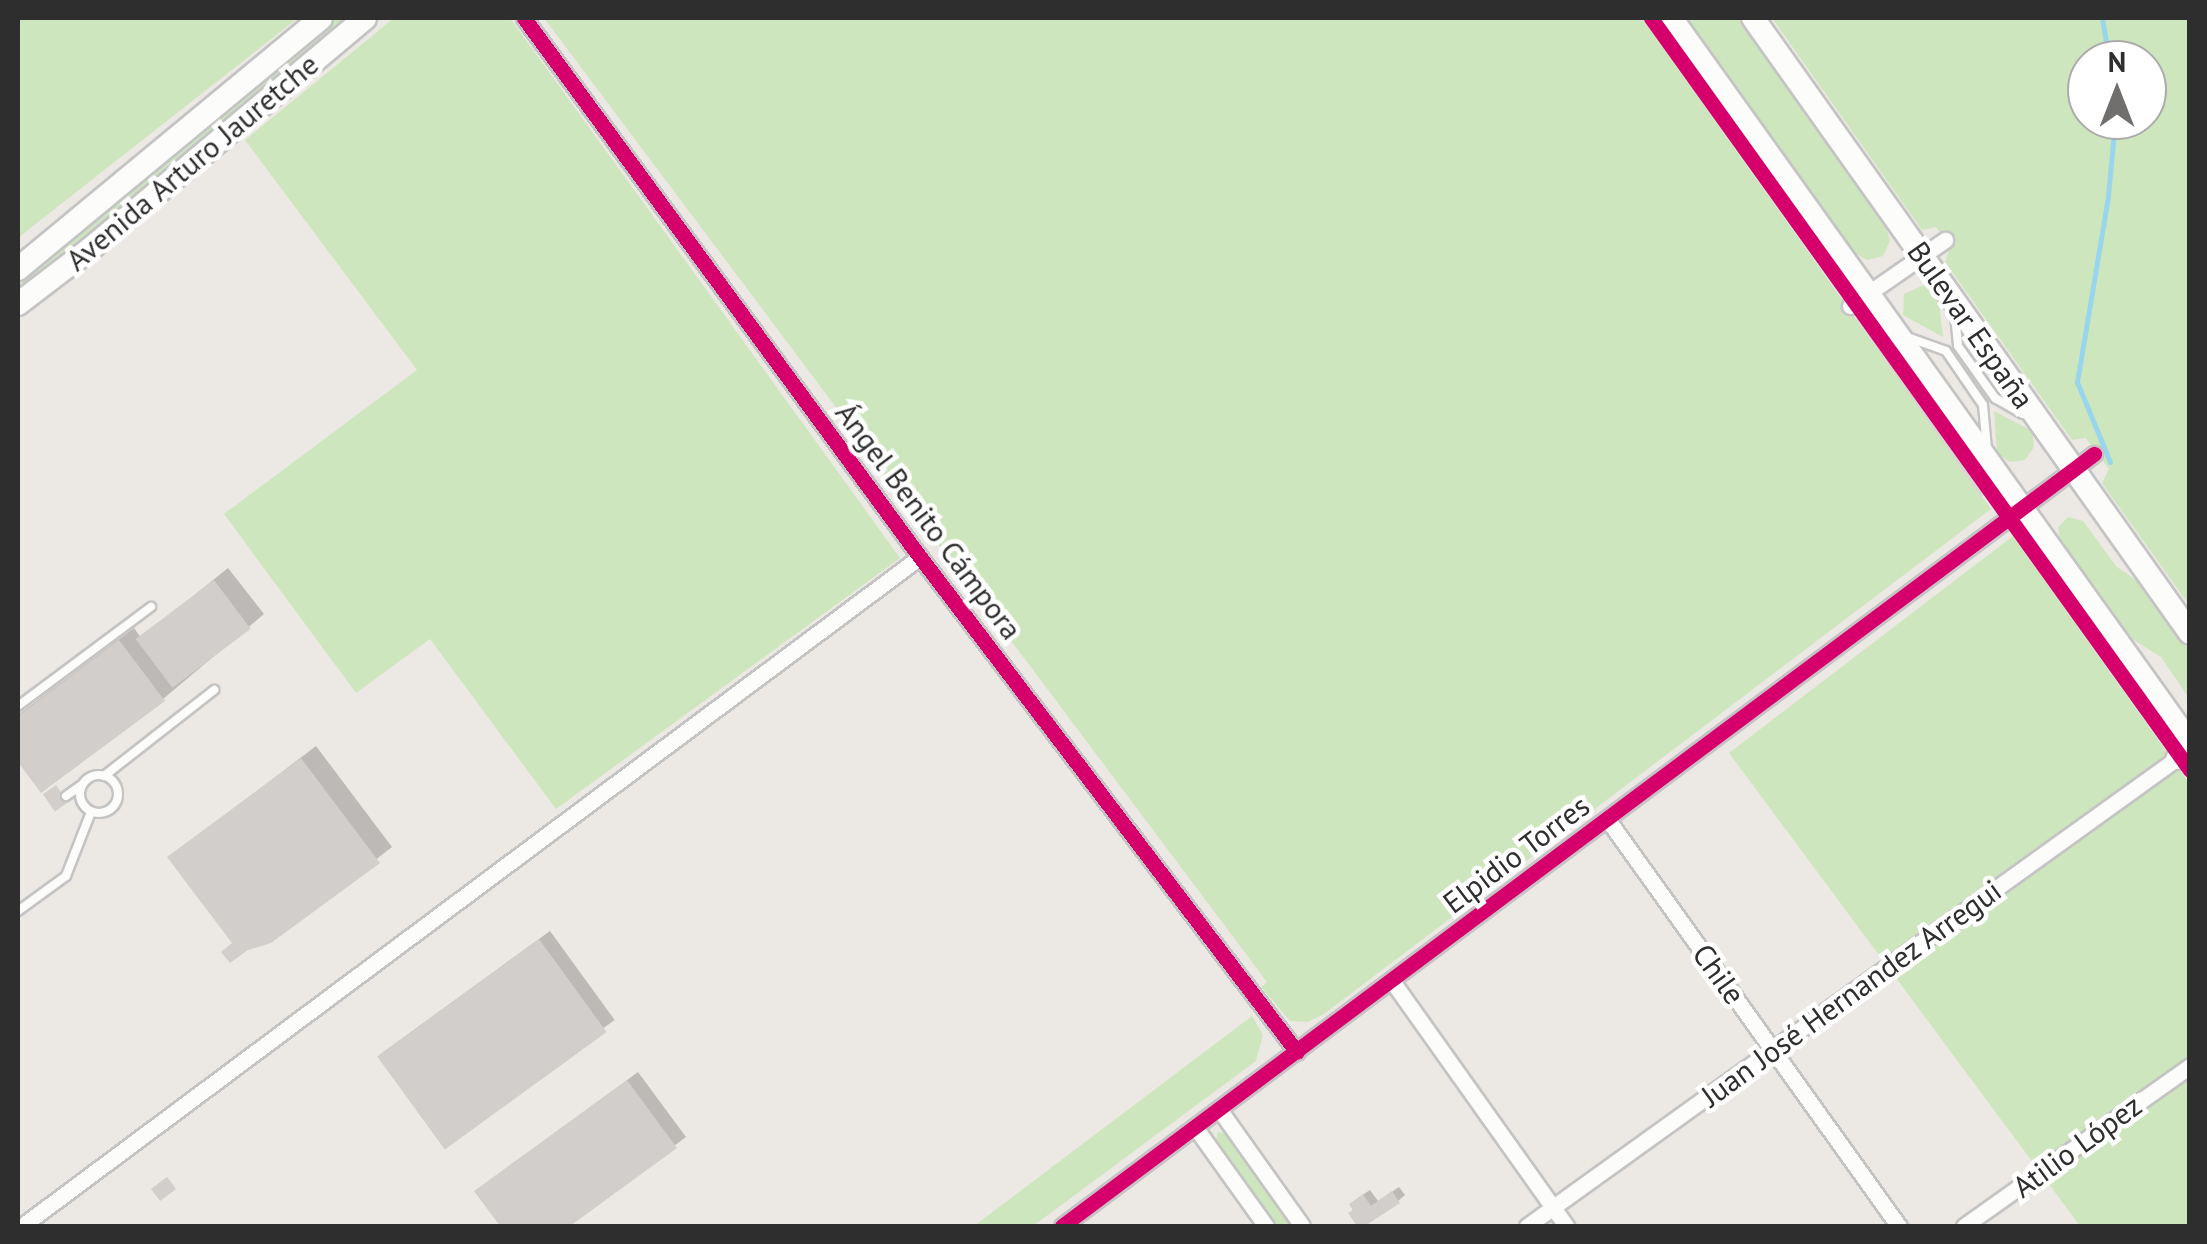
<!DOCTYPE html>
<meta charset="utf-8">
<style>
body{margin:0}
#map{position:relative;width:2207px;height:1244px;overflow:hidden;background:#ece8e4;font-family:"PT Sans",sans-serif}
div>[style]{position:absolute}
.green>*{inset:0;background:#cee6be}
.plaza>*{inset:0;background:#dad6d2;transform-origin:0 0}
.shadow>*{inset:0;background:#0003;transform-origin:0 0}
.stream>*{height:5px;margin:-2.5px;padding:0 2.5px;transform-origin:2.5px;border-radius:2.5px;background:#99d6ec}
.building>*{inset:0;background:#d1cecb;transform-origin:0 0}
.roads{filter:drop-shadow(2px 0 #c5c4c5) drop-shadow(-2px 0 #c5c4c5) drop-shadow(0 2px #c5c4c5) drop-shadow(0 -2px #c5c4c5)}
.service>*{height:8px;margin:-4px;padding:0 4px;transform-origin:4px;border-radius:4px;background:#fcfcfb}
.service>.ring{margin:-4px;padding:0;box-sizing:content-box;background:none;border:8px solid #fcfcfb;border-radius:50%}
.minor>*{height:15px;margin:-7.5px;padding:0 7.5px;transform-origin:7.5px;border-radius:7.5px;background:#fcfcfb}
.tertiary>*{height:20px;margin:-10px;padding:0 10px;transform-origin:10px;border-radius:10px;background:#fcfcfb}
.secondary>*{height:22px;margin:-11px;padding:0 11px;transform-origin:11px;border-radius:11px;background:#fcfcfb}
.cycleway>*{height:15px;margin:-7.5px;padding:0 7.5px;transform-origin:7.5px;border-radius:7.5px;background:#d6006c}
span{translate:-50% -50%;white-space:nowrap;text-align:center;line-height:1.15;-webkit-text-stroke:9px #fff;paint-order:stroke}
.street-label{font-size:30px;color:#2e2e2e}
.frame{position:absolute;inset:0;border:20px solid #2e2e2e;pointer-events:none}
.north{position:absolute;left:2067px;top:40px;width:100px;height:100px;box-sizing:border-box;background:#fff;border:2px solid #ababab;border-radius:50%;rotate:0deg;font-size:28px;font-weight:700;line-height:40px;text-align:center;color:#2e2e2e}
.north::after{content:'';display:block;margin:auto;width:35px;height:45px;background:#706f6e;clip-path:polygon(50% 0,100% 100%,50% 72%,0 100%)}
</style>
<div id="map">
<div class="green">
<div style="clip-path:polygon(18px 18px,298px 18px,19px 237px)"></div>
<div style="clip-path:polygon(337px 18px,351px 18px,85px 242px,18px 293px,18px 280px)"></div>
<div style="clip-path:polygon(394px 18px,510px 18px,900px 558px,556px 809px,430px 639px,356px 693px,224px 514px,417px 370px,245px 140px)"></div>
<div style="clip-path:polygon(544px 18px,1642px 18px,1991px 509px,1324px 1014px,1308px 1022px,1290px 1021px,1261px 987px,1267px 982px)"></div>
<div style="clip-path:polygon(1686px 18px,1737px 18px,1886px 225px,1890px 241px,1883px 256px,1867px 260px,1852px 251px)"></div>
<div style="clip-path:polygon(evenodd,1772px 18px,2189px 18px,2189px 605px,2102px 483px,2109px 469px,2086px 438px,2072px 440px,1945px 262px,1950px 247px,1936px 227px,1922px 230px,1772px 18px,2087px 60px,2147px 60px,2147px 120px,2087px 120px,2087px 60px)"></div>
<div style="clip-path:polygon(1924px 285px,1938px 293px,1943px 337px,1903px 315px,1904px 294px)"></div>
<div style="clip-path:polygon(1994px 411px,2032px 431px,2034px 447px,2025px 460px,2010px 462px,1997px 453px)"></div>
<div style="clip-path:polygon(2068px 517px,2083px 521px,2117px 567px,2142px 584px,2189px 650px,2189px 698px,2161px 657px,2132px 639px,2060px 541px,2058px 527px)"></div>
<div style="clip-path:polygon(2013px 536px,2189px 783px,2189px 1226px,2080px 1226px,1729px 753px)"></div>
<div style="clip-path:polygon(1252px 1016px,1263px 1035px,1256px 1061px,1033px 1226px,974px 1226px)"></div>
<div style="clip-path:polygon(1218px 1132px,1226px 1133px,1292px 1226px,1276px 1226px,1216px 1140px)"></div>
</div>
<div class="plaza">
<div style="left:1698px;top:75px;width:264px;height:13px;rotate:54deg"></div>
<div style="left:1869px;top:311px;width:217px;height:15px;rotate:55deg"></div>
<div style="clip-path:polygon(2020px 532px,2027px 532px,2173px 736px,2172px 745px,2166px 749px,2013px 536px)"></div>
</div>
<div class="shadow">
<div style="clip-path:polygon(228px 568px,264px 614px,163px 699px,41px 789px,18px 758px,18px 715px,134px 628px,141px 638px)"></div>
<div style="clip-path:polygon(316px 746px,392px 847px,270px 941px,234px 942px,170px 857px)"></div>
<div style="left:550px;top:931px;width:110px;height:211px;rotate:54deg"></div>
<div style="clip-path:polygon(638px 1072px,686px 1137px,566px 1226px,503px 1226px,477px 1191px)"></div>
<div style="clip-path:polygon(1399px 1187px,1405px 1195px,1398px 1201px,1360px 1226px,1351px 1213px,1358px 1198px,1370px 1190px,1378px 1201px)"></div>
</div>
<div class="stream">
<div style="left:2102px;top:18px;width:43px;rotate:80.5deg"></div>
<div style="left:2110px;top:462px;width:87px;rotate:-112.4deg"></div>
<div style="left:2077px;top:382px;width:189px;rotate:-80.5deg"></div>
<div style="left:2108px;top:196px;width:76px;rotate:-84.7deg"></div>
</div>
<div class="building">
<div style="left:214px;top:580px;width:61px;height:98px;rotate:53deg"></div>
<div style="clip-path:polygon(119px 640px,165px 701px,41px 793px,18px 762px,18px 716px)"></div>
<div style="clip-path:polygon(301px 758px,380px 863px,271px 943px,248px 950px,230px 963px,221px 952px,232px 943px,167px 857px)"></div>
<div style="left:56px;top:785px;width:21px;height:16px;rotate:55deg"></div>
<div style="left:539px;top:939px;width:115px;height:200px;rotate:54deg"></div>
<div style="clip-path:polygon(627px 1080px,677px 1148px,570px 1226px,500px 1226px,474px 1191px)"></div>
<div style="left:167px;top:1177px;width:15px;height:20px;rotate:53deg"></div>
<div style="clip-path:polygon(1392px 1191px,1400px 1203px,1365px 1226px,1357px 1226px,1348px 1213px,1353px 1210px,1349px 1204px,1363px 1194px,1371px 1206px)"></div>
</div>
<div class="roads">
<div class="service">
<div style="left:1955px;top:316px;width:30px;rotate:84deg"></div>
<div style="left:1958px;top:346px;width:64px;rotate:54.6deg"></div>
<div style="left:1995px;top:398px;width:32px;rotate:30deg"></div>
<div style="left:1907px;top:337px;width:41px;rotate:19.7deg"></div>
<div style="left:1946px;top:351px;width:65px;rotate:55.6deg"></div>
<div style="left:1983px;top:405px;width:44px;rotate:84.8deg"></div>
<div style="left:18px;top:706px;width:166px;rotate:-36.7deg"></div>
<div class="ring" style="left:80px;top:775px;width:30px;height:30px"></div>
<div style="left:104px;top:776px;width:140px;rotate:-38deg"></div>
<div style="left:66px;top:796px;width:19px;rotate:-35deg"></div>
<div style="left:18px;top:911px;width:59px;rotate:-36.1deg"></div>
<div style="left:66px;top:876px;width:69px;rotate:-68.7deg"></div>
</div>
<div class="minor">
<div style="left:524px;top:18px;width:669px;rotate:53.7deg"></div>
<div style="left:920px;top:557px;width:622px;rotate:52.71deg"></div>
<div style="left:1850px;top:306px;width:116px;rotate:-34.8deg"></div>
<div style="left:1608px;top:820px;width:500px;rotate:54.4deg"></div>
<div style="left:1392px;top:981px;width:301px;rotate:54.6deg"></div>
<div style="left:1219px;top:1109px;width:143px;rotate:54.6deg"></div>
<div style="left:1195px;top:1127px;width:122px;rotate:54.4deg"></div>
<div style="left:22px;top:1226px;width:1120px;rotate:-36.69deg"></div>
<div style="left:1062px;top:1226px;width:1289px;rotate:-36.8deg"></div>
<div style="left:1527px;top:1226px;width:800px;rotate:-35.74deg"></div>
<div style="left:1964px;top:1226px;width:277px;rotate:-35.3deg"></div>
</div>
<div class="tertiary">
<div style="left:2176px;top:759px;width:17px;rotate:-33deg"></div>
</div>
<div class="secondary">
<div style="left:1671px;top:18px;width:892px;rotate:54.4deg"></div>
<div style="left:1753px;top:18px;width:754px;rotate:54.6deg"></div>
<div style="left:18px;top:269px;width:393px;rotate:-39.6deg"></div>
<div style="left:18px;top:304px;width:91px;rotate:-37.4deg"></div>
<div style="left:90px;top:249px;width:359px;rotate:-40deg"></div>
</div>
</div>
<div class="cycleway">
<div style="left:524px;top:18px;width:669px;rotate:53.7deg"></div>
<div style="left:920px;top:557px;width:622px;rotate:52.71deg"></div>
<div style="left:1651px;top:18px;width:925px;rotate:54.37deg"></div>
<div style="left:1062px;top:1226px;width:1289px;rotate:-36.8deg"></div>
</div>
<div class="street-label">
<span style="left:192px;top:162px;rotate:-40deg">Avenida Arturo Jauretche</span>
<span style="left:1971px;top:325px;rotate:55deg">Bulevar España</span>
<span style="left:929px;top:521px;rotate:53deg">Ángel Benito Cámpora</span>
<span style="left:1516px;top:854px;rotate:-37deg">Elpidio Torres</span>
<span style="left:1719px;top:974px;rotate:54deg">Chile</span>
<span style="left:1851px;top:993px;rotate:-36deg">Juan José Hernandez Arregui</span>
<span style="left:2077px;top:1146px;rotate:-36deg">Atilio López</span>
</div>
<div class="frame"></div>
<div class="north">N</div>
</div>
